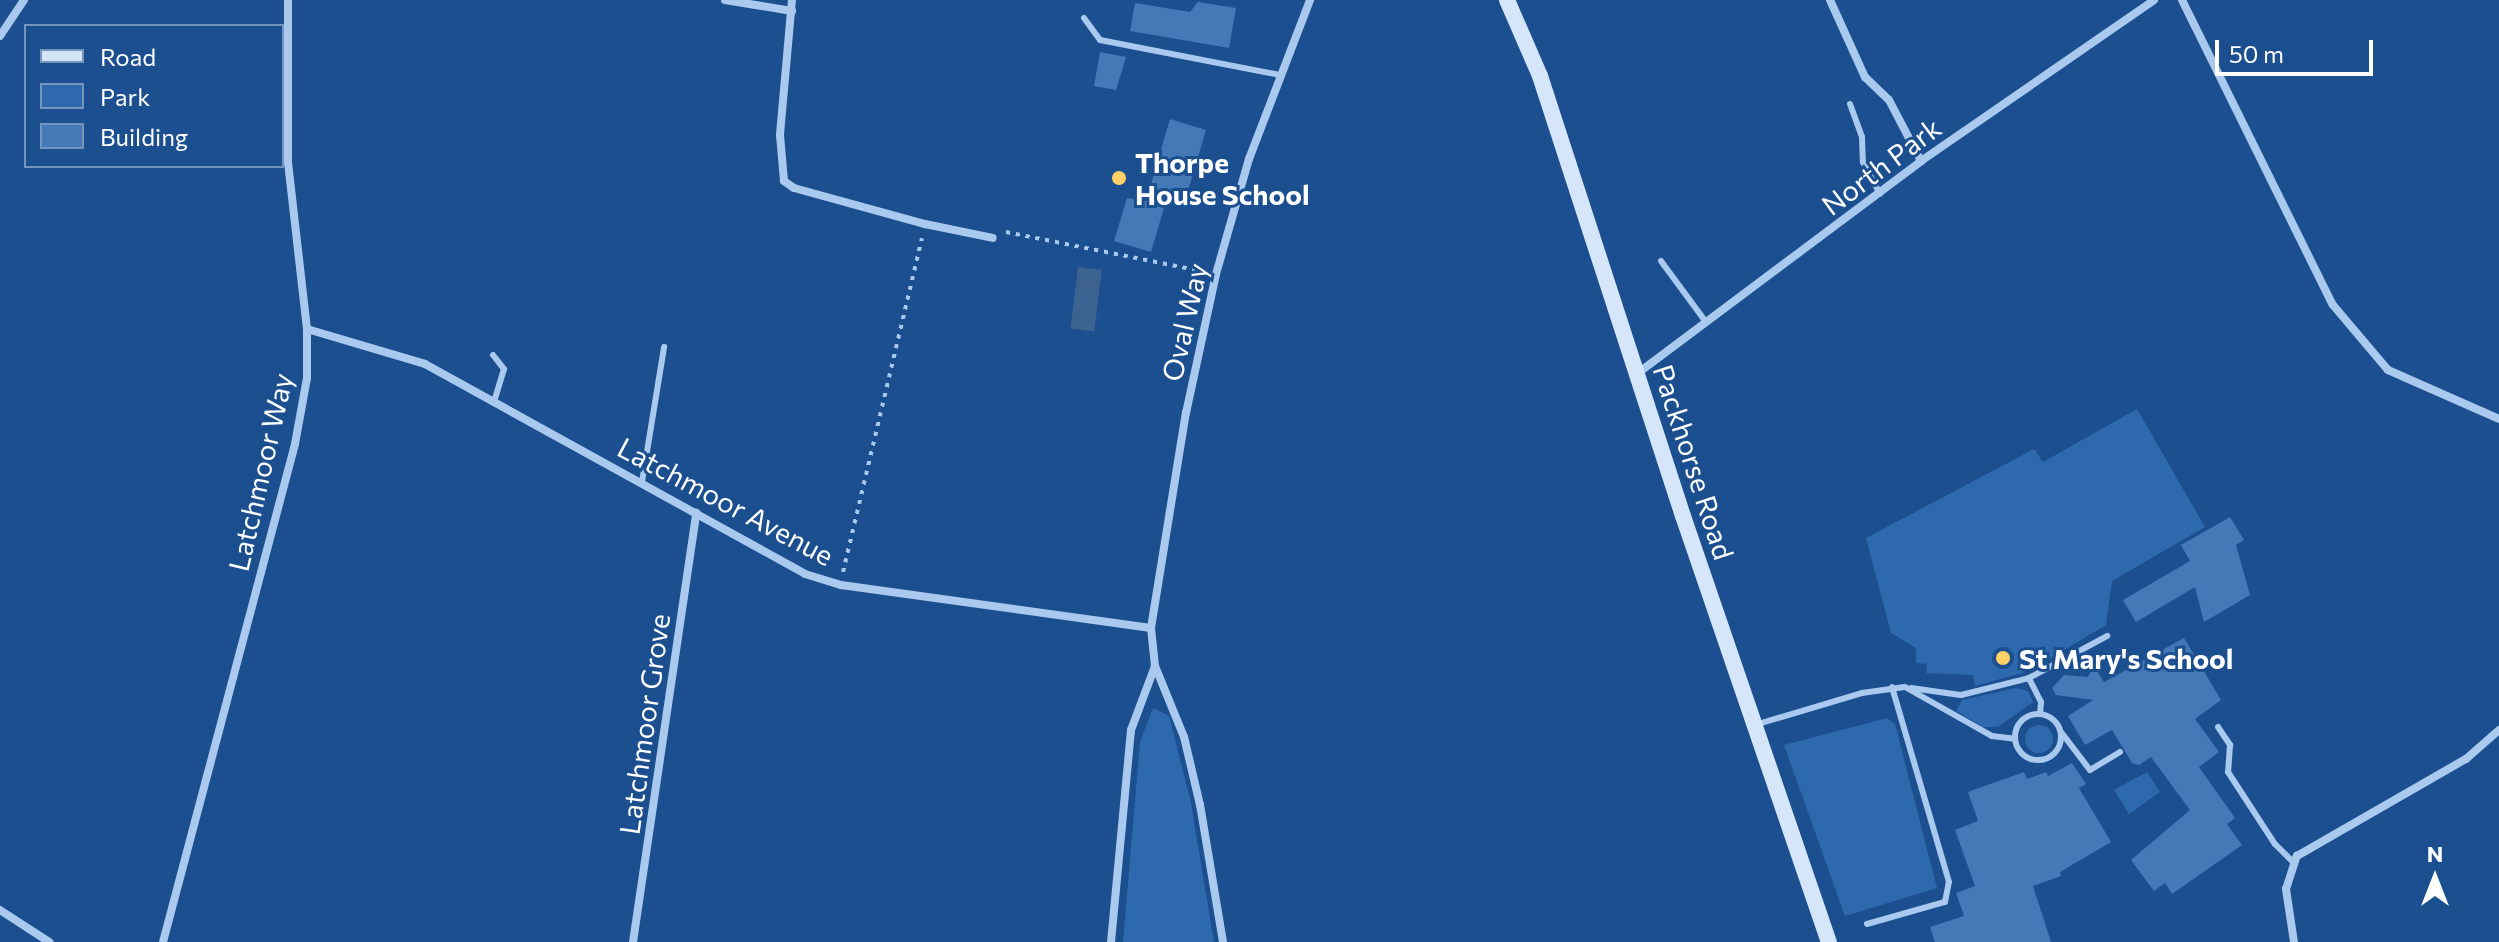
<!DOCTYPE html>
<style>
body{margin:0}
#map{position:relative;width:2499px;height:942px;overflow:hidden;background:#1b4f8f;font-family:Commissioner,sans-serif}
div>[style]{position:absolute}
.green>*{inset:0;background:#2e69ad}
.round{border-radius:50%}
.water>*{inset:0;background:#3c6290;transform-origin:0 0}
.building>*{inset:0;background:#4478b7}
.path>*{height:4px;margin-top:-2px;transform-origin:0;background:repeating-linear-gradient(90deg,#a9c9ee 0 4px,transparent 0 10px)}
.service>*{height:6px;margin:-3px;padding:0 3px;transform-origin:3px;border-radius:3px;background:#a9c9ee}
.service>.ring{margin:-3px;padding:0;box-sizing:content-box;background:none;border:6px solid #a9c9ee;border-radius:50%}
.minor>*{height:8px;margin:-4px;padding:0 4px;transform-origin:4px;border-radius:4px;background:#a9c9ee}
.secondary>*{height:16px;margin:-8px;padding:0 8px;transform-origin:8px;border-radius:8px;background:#d6e6fa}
.dots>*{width:22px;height:22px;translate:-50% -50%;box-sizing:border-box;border:4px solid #1b4f8f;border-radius:50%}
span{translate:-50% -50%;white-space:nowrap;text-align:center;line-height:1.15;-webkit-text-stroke:6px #1b4f8f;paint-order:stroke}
.poi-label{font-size:28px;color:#fff;font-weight:700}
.left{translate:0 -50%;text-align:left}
.street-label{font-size:28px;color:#fff}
.legend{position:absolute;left:24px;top:24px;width:260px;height:144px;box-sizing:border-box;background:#1b4f8f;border:2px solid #7695bc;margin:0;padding:10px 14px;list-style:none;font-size:24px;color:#fff}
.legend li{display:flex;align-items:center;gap:16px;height:40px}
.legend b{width:40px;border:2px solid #7695bc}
.north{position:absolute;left:2395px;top:838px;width:80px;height:80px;-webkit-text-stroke:6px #1b4f8f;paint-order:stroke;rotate:0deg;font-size:22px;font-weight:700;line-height:32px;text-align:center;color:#fff}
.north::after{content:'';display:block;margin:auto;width:28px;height:36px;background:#fff;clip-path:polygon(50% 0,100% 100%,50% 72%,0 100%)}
.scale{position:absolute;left:2215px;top:40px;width:158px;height:36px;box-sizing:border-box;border:4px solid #fff;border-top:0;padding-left:10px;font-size:24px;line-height:28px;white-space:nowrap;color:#fff;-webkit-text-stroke:6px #1b4f8f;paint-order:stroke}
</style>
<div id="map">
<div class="green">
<div style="clip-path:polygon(2137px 409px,2205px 527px,2112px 581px,2106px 625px,2029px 671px,1975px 686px,1973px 675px,1926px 673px,1927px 664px,1916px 663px,1916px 648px,1891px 633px,1866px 538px,2034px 449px,2043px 462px)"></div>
<div style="clip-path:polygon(2016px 688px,2028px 691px,2033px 702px,1998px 727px,1983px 727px,1956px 711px,1962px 700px)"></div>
<div style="clip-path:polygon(1153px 708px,1169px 716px,1190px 798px,1214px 942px,1123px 942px,1140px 742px)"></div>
<div style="clip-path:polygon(1887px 718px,1895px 724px,1937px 888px,1845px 916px,1784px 745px)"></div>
<div class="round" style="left:2025px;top:725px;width:28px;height:28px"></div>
<div style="clip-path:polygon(2147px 772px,2160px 792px,2129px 814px,2114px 790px)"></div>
</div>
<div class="water">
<div style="left:1078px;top:267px;width:24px;height:62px;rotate:7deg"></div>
</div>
<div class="building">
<div style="clip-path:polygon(1198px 2px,1236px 8px,1229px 48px,1130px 31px,1135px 3px,1190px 12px)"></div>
<div style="clip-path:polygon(1100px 52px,1126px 57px,1116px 90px,1094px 86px)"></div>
<div style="clip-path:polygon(1170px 119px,1206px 130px,1184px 204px,1167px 198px,1151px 252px,1114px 241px,1127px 198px,1146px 201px)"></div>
<div style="clip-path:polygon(2230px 517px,2244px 540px,2236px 545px,2250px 595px,2204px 622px,2195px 587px,2136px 622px,2123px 600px,2190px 561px,2181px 545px)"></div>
<div style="clip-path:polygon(2184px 638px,2221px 700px,2195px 719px,2219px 752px,2199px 767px,2235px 818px,2227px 824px,2242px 845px,2172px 894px,2165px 883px,2154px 891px,2131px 860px,2190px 810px,2151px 757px,2139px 765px,2132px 763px,2112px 730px,2085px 745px,2068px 716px,2093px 700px,2056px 695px,2052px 688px,2064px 675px,2088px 677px,2094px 666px,2104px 682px)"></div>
<div style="clip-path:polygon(2072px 763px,2086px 784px,2079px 788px,2111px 842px,2060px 872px,2061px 876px,2033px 886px,2051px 942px,1935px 942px,1930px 927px,1964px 916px,1956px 893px,1975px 886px,1955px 830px,1978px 821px,1968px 792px,2024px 772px,2027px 779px,2046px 772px,2048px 776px)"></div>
</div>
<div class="path">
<div style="left:1006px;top:232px;width:200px;rotate:11.3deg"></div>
<div style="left:843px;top:572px;width:343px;rotate:-76.7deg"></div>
</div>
<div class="service">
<div style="left:1084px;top:18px;width:27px;rotate:54deg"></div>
<div style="left:1100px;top:40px;width:183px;rotate:11deg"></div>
<div style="left:1850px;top:104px;width:35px;rotate:70deg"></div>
<div style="left:1862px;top:137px;width:25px;rotate:88deg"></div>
<div style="left:1863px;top:162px;width:36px;rotate:62deg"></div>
<div style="left:1661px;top:261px;width:76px;rotate:53.6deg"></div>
<div style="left:493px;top:355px;width:18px;rotate:52deg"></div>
<div style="left:504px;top:369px;width:34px;rotate:107deg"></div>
<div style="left:642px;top:482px;width:137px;rotate:-80.7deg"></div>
<div style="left:1911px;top:688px;width:50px;rotate:8deg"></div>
<div style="left:1961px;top:695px;width:70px;rotate:-14deg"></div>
<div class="ring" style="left:2015px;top:714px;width:40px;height:40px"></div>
<div style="left:2040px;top:714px;width:12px;rotate:-85deg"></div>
<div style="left:2041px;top:702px;width:27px;rotate:-117deg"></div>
<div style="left:2029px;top:678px;width:89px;rotate:-28.3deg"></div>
<div style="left:1758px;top:724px;width:109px;rotate:-16.6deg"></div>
<div style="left:1862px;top:693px;width:43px;rotate:-7.9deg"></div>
<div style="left:1905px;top:687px;width:100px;rotate:29.4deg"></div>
<div style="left:1992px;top:736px;width:23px;rotate:7deg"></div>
<div style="left:2218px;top:727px;width:22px;rotate:56deg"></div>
<div style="left:2230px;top:745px;width:27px;rotate:94deg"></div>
<div style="left:2228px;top:772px;width:86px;rotate:56.9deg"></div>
<div style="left:2275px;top:844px;width:25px;rotate:45deg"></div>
<div style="left:2061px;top:732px;width:48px;rotate:52.7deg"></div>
<div style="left:2090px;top:770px;width:35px;rotate:-31deg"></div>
<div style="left:1867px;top:924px;width:81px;rotate:-15.8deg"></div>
<div style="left:1945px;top:902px;width:20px;rotate:-79deg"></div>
<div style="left:1949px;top:882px;width:203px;rotate:-106.3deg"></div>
</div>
<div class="minor">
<div style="left:725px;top:0;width:68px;rotate:9.3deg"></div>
<div style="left:792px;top:0;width:136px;rotate:95.1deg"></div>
<div style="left:780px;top:135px;width:46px;rotate:85deg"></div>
<div style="left:784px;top:181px;width:12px;rotate:35deg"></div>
<div style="left:794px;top:188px;width:136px;rotate:15.4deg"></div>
<div style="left:925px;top:224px;width:69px;rotate:11.6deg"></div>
<div style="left:1830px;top:0;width:85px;rotate:65.6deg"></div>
<div style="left:1865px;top:77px;width:33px;rotate:44deg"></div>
<div style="left:1889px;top:100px;width:69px;rotate:62.3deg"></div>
<div style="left:2182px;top:0;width:340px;rotate:63.7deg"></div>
<div style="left:2333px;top:305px;width:85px;rotate:49.8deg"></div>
<div style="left:2388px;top:370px;width:121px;rotate:23.8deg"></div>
<div style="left:0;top:36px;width:43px;rotate:-56.3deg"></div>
<div style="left:307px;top:329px;width:123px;rotate:16.5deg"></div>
<div style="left:425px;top:364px;width:434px;rotate:28.9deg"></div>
<div style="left:805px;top:574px;width:38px;rotate:17deg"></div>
<div style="left:841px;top:585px;width:313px;rotate:7.9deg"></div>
<div style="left:1638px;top:373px;width:354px;rotate:-36.8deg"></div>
<div style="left:1921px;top:161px;width:283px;rotate:-34.6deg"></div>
<div style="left:0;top:910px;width:59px;rotate:33.1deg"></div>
<div style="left:163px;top:942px;width:515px;rotate:-75.15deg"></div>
<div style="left:295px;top:444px;width:67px;rotate:-79.7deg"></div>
<div style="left:307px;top:378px;width:49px;rotate:-90deg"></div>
<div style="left:307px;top:329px;width:168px;rotate:-96.5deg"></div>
<div style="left:288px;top:162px;width:162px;rotate:-90deg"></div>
<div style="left:633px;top:942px;width:434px;rotate:-81.6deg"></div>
<div style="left:1111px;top:942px;width:213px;rotate:-84.6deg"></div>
<div style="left:1131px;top:730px;width:68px;rotate:-69.4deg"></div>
<div style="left:1223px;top:942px;width:139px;rotate:-99.5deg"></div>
<div style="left:1200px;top:805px;width:70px;rotate:-103.2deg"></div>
<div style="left:1184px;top:737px;width:77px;rotate:-112.2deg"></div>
<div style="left:1155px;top:666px;width:38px;rotate:-96deg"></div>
<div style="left:1151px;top:628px;width:218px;rotate:-80.8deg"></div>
<div style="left:1186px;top:413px;width:142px;rotate:-77.8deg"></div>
<div style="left:1216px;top:274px;width:120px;rotate:-74deg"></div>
<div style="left:1249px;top:159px;width:170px;rotate:-69deg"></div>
<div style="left:2294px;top:942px;width:54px;rotate:-98.6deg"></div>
<div style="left:2286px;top:889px;width:35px;rotate:-72deg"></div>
<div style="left:2297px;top:856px;width:195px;rotate:-29.9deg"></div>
<div style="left:2466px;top:759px;width:44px;rotate:-41.3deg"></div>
</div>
<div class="secondary">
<div style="left:1507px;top:0;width:83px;rotate:66.5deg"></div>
<div style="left:1540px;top:76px;width:463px;rotate:72deg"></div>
<div style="left:1683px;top:516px;width:450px;rotate:71.1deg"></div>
</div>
<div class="dots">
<div style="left:1119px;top:178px;background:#ffd166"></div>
<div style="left:2003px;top:658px;background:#ffd166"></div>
</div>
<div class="poi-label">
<span class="left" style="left:1135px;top:178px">Thorpe<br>House School</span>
<span class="left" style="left:2019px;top:658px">St Mary's School</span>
</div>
<div class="street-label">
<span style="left:1881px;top:166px;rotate:-37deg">North Park</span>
<span style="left:1184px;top:322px;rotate:-77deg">Oval Way</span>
<span style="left:1694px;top:462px;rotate:72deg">Packhorse Road</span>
<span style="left:260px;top:472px;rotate:-77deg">Latchmoor Way</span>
<span style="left:726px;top:501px;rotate:28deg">Latchmoor Avenue</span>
<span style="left:644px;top:724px;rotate:-82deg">Latchmoor Grove</span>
</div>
<ul class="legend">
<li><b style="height:10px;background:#d6e6fa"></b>Road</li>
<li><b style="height:22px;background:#2e69ad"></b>Park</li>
<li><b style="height:22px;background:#4478b7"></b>Building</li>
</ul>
<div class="north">N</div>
<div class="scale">50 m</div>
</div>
